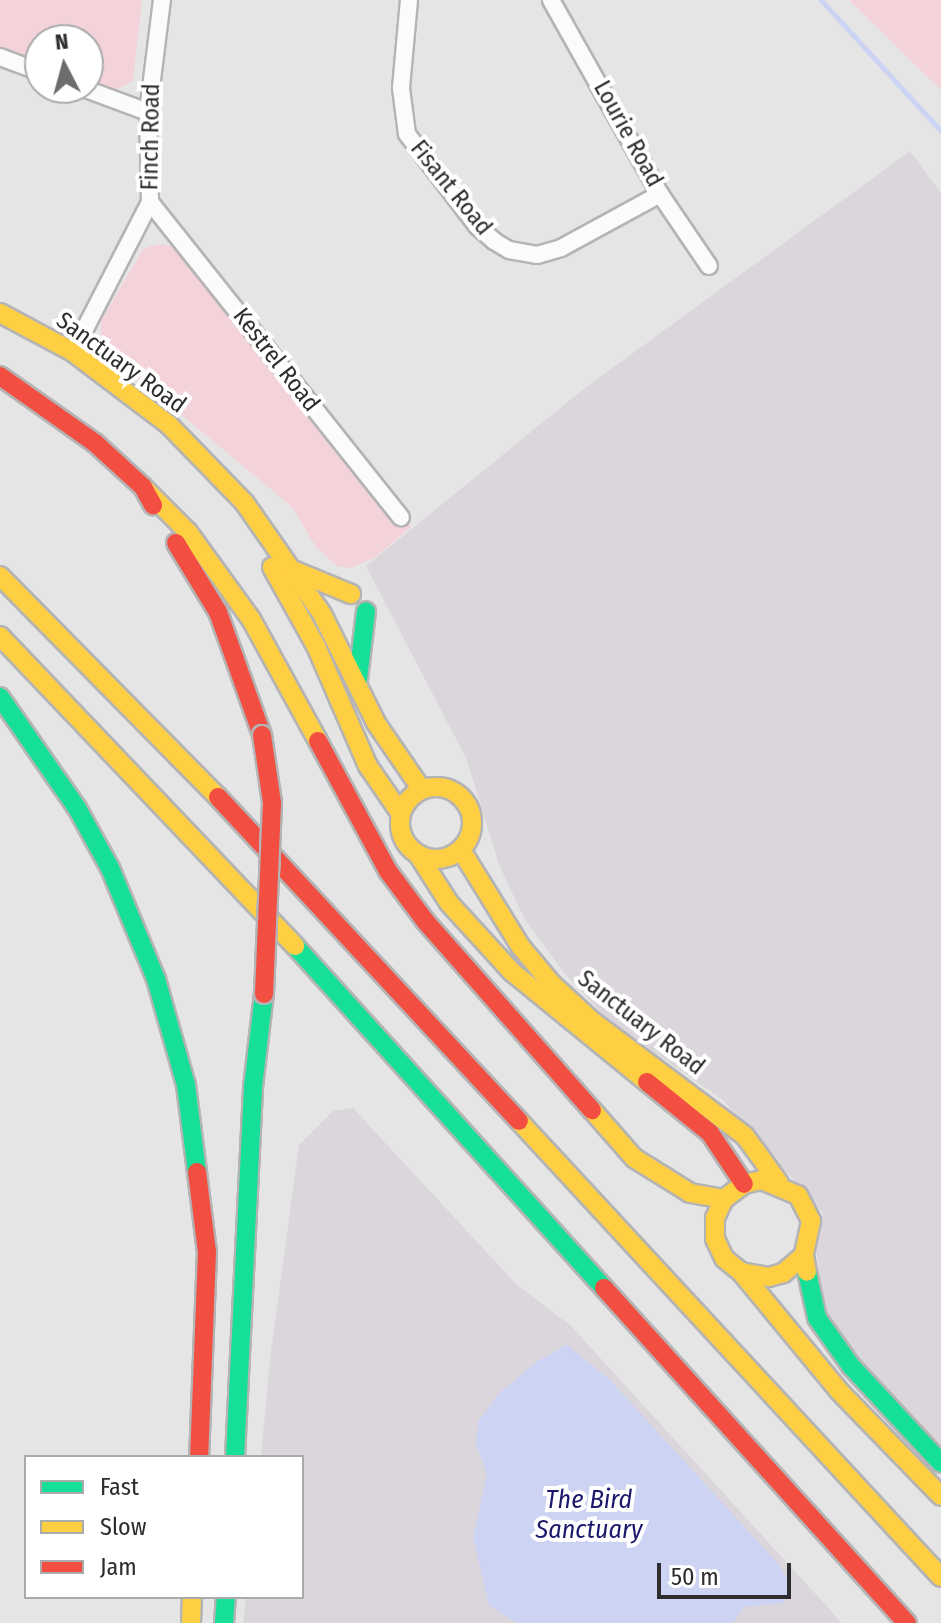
<!DOCTYPE html>
<style>
body{margin:0}
#map{position:relative;width:941px;height:1623px;overflow:hidden;background:#e6e5e6;font-family:"Fira Sans Condensed",sans-serif}
div>[style]{position:absolute}
.built>*{inset:0;background:#dbd6dc}
.green>*{inset:0;background:#f3d3d9}
.water>*{inset:0;background:#ccd3f3}
.stream>*{height:5px;margin:-2.5px;padding:0 2.5px;transform-origin:2.5px;border-radius:2.5px;background:#ccd3f3}
.roads{filter:drop-shadow(2px 0 #b5b4b5) drop-shadow(-2px 0 #b5b4b5) drop-shadow(0 2px #b5b4b5) drop-shadow(0 -2px #b5b4b5)}
.street>*{height:16px;margin:-8px;padding:0 8px;transform-origin:8px;border-radius:8px;background:#fbfbfb}
.fast>*{height:18px;margin:-9px;padding:0 9px;transform-origin:9px;border-radius:9px;background:#16e098}
.slow>*{height:18px;margin:-9px;padding:0 9px;transform-origin:9px;border-radius:9px;background:#ffcf43}
.slow>.ring{margin:-9px;padding:0;box-sizing:content-box;background:none;border:18px solid #ffcf43;border-radius:50%}
.jam>*{height:18px;margin:-9px;padding:0 9px;transform-origin:9px;border-radius:9px;background:#f24e42}
.bridges{filter:drop-shadow(2px 0 #b5b4b5) drop-shadow(-2px 0 #b5b4b5) drop-shadow(0 2px #b5b4b5) drop-shadow(0 -2px #b5b4b5)}
.jam-bridge>*{height:18px;margin:-9px;padding:0 9px;transform-origin:9px;border-radius:9px;background:#f24e42}
span{translate:-50% -50%;white-space:nowrap;text-align:center;line-height:1.15;-webkit-text-stroke:8px #fff;paint-order:stroke}
.street-label{font-size:24px;color:#2d2c2e}
.water-label{font-size:26px;color:#1c196c;font-style:italic}
.legend{position:absolute;left:24px;top:1455px;width:280px;height:144px;box-sizing:border-box;background:#fff;border:2px solid #ababab;margin:0;padding:10px 14px;list-style:none;font-size:24px;color:#2d2c2e}
.legend li{display:flex;align-items:center;gap:16px;height:40px}
.legend b{width:40px;border:2px solid #ababab}
.north{position:absolute;left:24px;top:24px;width:80px;height:80px;box-sizing:border-box;background:#fff;border:2px solid #ababab;border-radius:50%;rotate:354deg;font-size:22px;font-weight:700;line-height:32px;text-align:center;color:#2d2c2e}
.north::after{content:'';display:block;margin:auto;width:28px;height:36px;background:#6e6d6e;clip-path:polygon(50% 0,100% 100%,50% 72%,0 100%)}
.scale{position:absolute;left:657px;top:1563px;width:134px;height:36px;box-sizing:border-box;border:4px solid #2d2c2e;border-top:0;padding-left:10px;font-size:24px;line-height:28px;white-space:nowrap;color:#2d2c2e;-webkit-text-stroke:6px #fff;paint-order:stroke}
</style>
<div id="map">
<div class="built">
<div style="clip-path:polygon(910px 151px,941px 193px,941px 1447px,874px 1381px,825px 1314px,816px 1251px,823px 1213px,723px 1100px,608px 1020px,564px 973px,524px 918px,499px 865px,467px 760px,366px 566px,585px 388px)"></div>
<div style="clip-path:polygon(353px 1108px,516px 1284px,571px 1326px,842px 1623px,243px 1623px,246px 1597px,302px 1597px,302px 1457px,261px 1457px,270px 1359px,299px 1145px,333px 1111px)"></div>
</div>
<div class="green">
<div style="clip-path:polygon(0 0,142px 0,133px 81px,111px 92px,88px 83px,88px 40px,40px 40px,40px 64px,0 48px)"></div>
<div style="clip-path:polygon(849px 0,941px 0,941px 90px,906px 56px)"></div>
<div style="clip-path:polygon(159px 244px,177px 247px,411px 527px,374px 558px,351px 568px,337px 566px,316px 547px,292px 507px,111px 356px,101px 337px,101px 321px,143px 249px)"></div>
</div>
<div class="water">
<div style="clip-path:polygon(567px 1345px,610px 1380px,780px 1566px,791px 1586px,783px 1603px,744px 1607px,733px 1623px,516px 1623px,489px 1605px,473px 1538px,487px 1474px,476px 1444px,478px 1422px,498px 1394px,539px 1360px)"></div>
</div>
<div class="stream">
<div style="left:821px;top:0;width:178px;rotate:47.5deg"></div>
</div>
<div class="roads">
<div class="street">
<div style="left:409px;top:0;width:88px;rotate:95.2deg"></div>
<div style="left:401px;top:88px;width:46px;rotate:82.6deg"></div>
<div style="left:407px;top:134px;width:116px;rotate:52.7deg"></div>
<div style="left:477px;top:226px;width:23px;rotate:41deg"></div>
<div style="left:494px;top:241px;width:17px;rotate:31deg"></div>
<div style="left:509px;top:250px;width:28px;rotate:10deg"></div>
<div style="left:537px;top:255px;width:25px;rotate:-16deg"></div>
<div style="left:561px;top:248px;width:113px;rotate:-28.6deg"></div>
<div style="left:551px;top:0;width:223px;rotate:60.7deg"></div>
<div style="left:660px;top:194px;width:87px;rotate:55.8deg"></div>
<div style="left:0;top:57px;width:43px;rotate:20.6deg"></div>
<div style="left:83px;top:88px;width:69px;rotate:20.3deg"></div>
<div style="left:150px;top:202px;width:403px;rotate:51.5deg"></div>
<div style="left:73px;top:352px;width:169px;rotate:-62.8deg"></div>
<div style="left:150px;top:202px;width:90px;rotate:-91.3deg"></div>
<div style="left:148px;top:112px;width:113px;rotate:-82.9deg"></div>
</div>
<div class="fast">
<div style="left:358px;top:679px;width:68px;rotate:-83.3deg"></div>
<div style="left:0;top:697px;width:135px;rotate:55.3deg"></div>
<div style="left:77px;top:808px;width:68px;rotate:61.2deg"></div>
<div style="left:110px;top:868px;width:120px;rotate:67.5deg"></div>
<div style="left:156px;top:979px;width:110px;rotate:74.2deg"></div>
<div style="left:186px;top:1085px;width:88px;rotate:82.8deg"></div>
<div style="left:295px;top:946px;width:461px;rotate:47.9deg"></div>
<div style="left:807px;top:1272px;width:47px;rotate:77.7deg"></div>
<div style="left:817px;top:1318px;width:59px;rotate:54.7deg"></div>
<div style="left:851px;top:1366px;width:132px;rotate:47.1deg"></div>
<div style="left:235px;top:1457px;width:370px;rotate:-87.2deg"></div>
<div style="left:253px;top:1087px;width:94px;rotate:-83.3deg"></div>
<div style="left:224px;top:1623px;width:26px;rotate:-86deg"></div>
</div>
<div class="slow">
<div style="left:0;top:313px;width:83px;rotate:28.1deg"></div>
<div style="left:73px;top:352px;width:121px;rotate:37.2deg"></div>
<div style="left:169px;top:425px;width:107px;rotate:45.8deg"></div>
<div style="left:244px;top:502px;width:136px;rotate:55.1deg"></div>
<div style="left:322px;top:614px;width:122px;rotate:63.6deg"></div>
<div style="left:376px;top:723px;width:81px;rotate:55.5deg"></div>
<div style="left:143px;top:487px;width:64px;rotate:45deg"></div>
<div style="left:188px;top:532px;width:107px;rotate:54.1deg"></div>
<div style="left:251px;top:619px;width:139px;rotate:61.2deg"></div>
<div style="left:272px;top:567px;width:90px;rotate:60.9deg"></div>
<div style="left:316px;top:646px;width:131px;rotate:66.6deg"></div>
<div style="left:368px;top:766px;width:58px;rotate:55.5deg"></div>
<div style="left:293px;top:570px;width:63px;rotate:22.5deg"></div>
<div style="left:0;top:576px;width:310px;rotate:45.4deg"></div>
<div style="left:0;top:636px;width:428px;rotate:46.4deg"></div>
<div class="ring" style="left:400px;top:787px;width:54px;height:54px"></div>
<div style="left:461px;top:850px;width:114px;rotate:58.3deg"></div>
<div style="left:521px;top:947px;width:47px;rotate:50.2deg"></div>
<div style="left:551px;top:983px;width:56px;rotate:42.8deg"></div>
<div style="left:592px;top:1021px;width:191px;rotate:36.9deg"></div>
<div style="left:745px;top:1136px;width:58px;rotate:54.1deg"></div>
<div style="left:419px;top:856px;width:56px;rotate:57.4deg"></div>
<div style="left:449px;top:903px;width:92px;rotate:47.6deg"></div>
<div style="left:511px;top:971px;width:176px;rotate:39.2deg"></div>
<div style="left:592px;top:1110px;width:64px;rotate:48.8deg"></div>
<div style="left:634px;top:1158px;width:66px;rotate:32deg"></div>
<div style="left:690px;top:1193px;width:35px;rotate:10deg"></div>
<div style="left:519px;top:1121px;width:621px;rotate:47.22deg"></div>
<div style="left:804px;top:1255px;width:28px;rotate:139deg"></div>
<div style="left:783px;top:1273px;width:15px;rotate:164deg"></div>
<div style="left:769px;top:1277px;width:28px;rotate:-170deg"></div>
<div style="left:741px;top:1272px;width:22px;rotate:-141deg"></div>
<div style="left:724px;top:1258px;width:21px;rotate:-115deg"></div>
<div style="left:715px;top:1239px;width:21px;rotate:-90deg"></div>
<div style="left:715px;top:1218px;width:21px;rotate:-65deg"></div>
<div style="left:724px;top:1199px;width:25px;rotate:-37deg"></div>
<div style="left:744px;top:1184px;width:18px;rotate:-13deg"></div>
<div style="left:762px;top:1180px;width:39px;rotate:23deg"></div>
<div style="left:798px;top:1195px;width:29px;rotate:63deg"></div>
<div style="left:811px;top:1221px;width:35px;rotate:102deg"></div>
<div style="left:804px;top:1255px;width:17px;rotate:80deg"></div>
<div style="left:741px;top:1272px;width:154px;rotate:50.5deg"></div>
<div style="left:839px;top:1391px;width:146px;rotate:45.8deg"></div>
<div style="left:191px;top:1623px;width:26px;rotate:-88deg"></div>
</div>
<div class="jam">
<div style="left:0;top:376px;width:116px;rotate:35.2deg"></div>
<div style="left:95px;top:443px;width:65px;rotate:42.5deg"></div>
<div style="left:143px;top:487px;width:21px;rotate:61deg"></div>
<div style="left:176px;top:543px;width:81px;rotate:58.7deg"></div>
<div style="left:218px;top:612px;width:131px;rotate:70.3deg"></div>
<div style="left:318px;top:741px;width:148px;rotate:61.7deg"></div>
<div style="left:388px;top:871px;width:64px;rotate:53.3deg"></div>
<div style="left:426px;top:922px;width:251px;rotate:48.6deg"></div>
<div style="left:218px;top:797px;width:442px;rotate:47.1deg"></div>
<div style="left:647px;top:1082px;width:81px;rotate:39deg"></div>
<div style="left:710px;top:1133px;width:61px;rotate:56.3deg"></div>
<div style="left:197px;top:1172px;width:81px;rotate:82.9deg"></div>
<div style="left:207px;top:1252px;width:205px;rotate:92.2deg"></div>
<div style="left:604px;top:1288px;width:452px;rotate:47.9deg"></div>
</div>
</div>
<div class="bridges">
<div class="jam-bridge">
<div style="left:262px;top:735px;width:69px;rotate:81.6deg"></div>
<div style="left:272px;top:803px;width:191px;rotate:92.4deg"></div>
</div>
</div>
<div class="street-label">
<span style="left:628px;top:134px;rotate:61deg">Lourie Road</span>
<span style="left:151px;top:137px;rotate:-89deg">Finch Road</span>
<span style="left:451px;top:188px;rotate:51deg">Fisant Road</span>
<span style="left:276px;top:360px;rotate:52deg">Kestrel Road</span>
<span style="left:121px;top:363px;rotate:36deg">Sanctuary Road</span>
<span style="left:641px;top:1023px;rotate:38deg">Sanctuary Road</span>
</div>
<div class="water-label">
<span style="left:589px;top:1515px">The Bird<br>Sanctuary</span>
</div>
<ul class="legend">
<li><b style="height:10px;background:#16e098"></b>Fast</li>
<li><b style="height:10px;background:#ffcf43"></b>Slow</li>
<li><b style="height:10px;background:#f24e42"></b>Jam</li>
</ul>
<div class="north">N</div>
<div class="scale">50 m</div>
</div>
